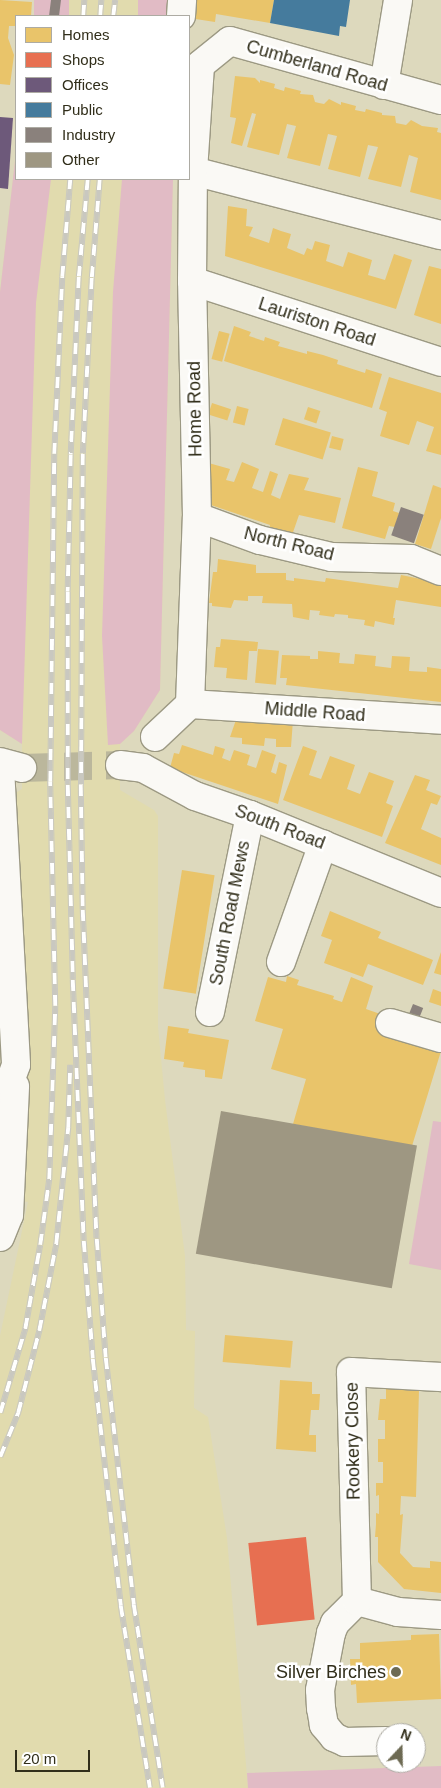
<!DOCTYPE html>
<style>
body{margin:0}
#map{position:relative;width:441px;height:1788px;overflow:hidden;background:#ddd9bd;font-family:Arial,sans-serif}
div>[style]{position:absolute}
.built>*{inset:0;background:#e1dbae;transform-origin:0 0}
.green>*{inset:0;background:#e1bbc5;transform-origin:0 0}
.homes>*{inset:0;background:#e9c46a;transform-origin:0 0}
.shops>*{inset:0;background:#e76f51;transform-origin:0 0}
.offices>*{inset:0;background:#6d597a}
.public>*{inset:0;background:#457b9d}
.industry>*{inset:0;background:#8a817c;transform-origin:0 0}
.building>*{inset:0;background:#9e9782;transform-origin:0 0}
.minor-tunnel>*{height:28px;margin-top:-14px;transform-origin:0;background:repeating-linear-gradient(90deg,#bbb79c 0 28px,transparent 0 42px)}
.roads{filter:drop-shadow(1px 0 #9c9983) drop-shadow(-1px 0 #9c9983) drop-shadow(0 1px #9c9983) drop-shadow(0 -1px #9c9983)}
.minor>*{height:28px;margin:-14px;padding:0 14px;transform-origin:14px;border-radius:14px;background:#faf9f5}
.rail>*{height:5.5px;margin-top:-2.75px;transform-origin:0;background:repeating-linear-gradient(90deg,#fff 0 11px,#c9c8c0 0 22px);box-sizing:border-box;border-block:1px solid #c9c8c0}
.dots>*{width:14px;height:14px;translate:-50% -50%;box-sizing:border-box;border:2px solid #fff;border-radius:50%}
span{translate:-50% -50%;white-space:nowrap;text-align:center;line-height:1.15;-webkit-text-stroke:5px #fff;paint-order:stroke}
.street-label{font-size:18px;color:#312e1a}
.poi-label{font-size:18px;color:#312e1a}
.right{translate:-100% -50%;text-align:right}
.legend{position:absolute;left:15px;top:15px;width:175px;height:165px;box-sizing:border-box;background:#fff;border:1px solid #adaba3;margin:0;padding:6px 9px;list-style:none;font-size:15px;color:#312e1a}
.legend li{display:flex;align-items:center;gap:10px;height:25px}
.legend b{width:25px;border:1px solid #adaba3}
.north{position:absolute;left:376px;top:1723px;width:50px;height:50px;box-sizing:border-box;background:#fff;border:1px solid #adaba3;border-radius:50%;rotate:21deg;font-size:14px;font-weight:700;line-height:20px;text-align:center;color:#312e1a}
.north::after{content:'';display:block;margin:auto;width:18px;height:22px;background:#6d6a53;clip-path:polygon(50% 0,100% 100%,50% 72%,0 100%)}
.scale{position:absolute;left:15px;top:1750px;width:75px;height:22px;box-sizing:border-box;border:2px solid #312e1a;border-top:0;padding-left:6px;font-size:15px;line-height:18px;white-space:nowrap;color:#312e1a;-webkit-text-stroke:4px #fff;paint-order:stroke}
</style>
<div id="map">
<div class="built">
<div style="left:34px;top:0;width:142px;height:16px"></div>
<div style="clip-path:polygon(16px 152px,16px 179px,173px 179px,160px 690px,134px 731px,120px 744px,120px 790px,154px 810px,158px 816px,158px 1027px,165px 1100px,185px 1256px,186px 1330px,195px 1331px,194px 1408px,208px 1417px,227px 1538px,248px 1788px,0 1788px,0 1336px,28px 1202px,13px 1199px,27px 1092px,29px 1045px,14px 794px,22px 789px,22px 744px,0 730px,0 292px)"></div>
</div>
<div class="green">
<div style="left:34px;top:0;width:35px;height:16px"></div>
<div style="left:138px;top:0;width:38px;height:16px"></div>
<div style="clip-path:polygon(16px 152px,16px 179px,51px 179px,36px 303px,22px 744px,0 730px,0 292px)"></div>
<div style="clip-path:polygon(122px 179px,173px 179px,160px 690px,134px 731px,120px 744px,108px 745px,102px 636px,113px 292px)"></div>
<div style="clip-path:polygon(433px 1121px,441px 1122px,441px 1270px,409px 1264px)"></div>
<div style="clip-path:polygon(441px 1766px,441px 1788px,248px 1788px,247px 1773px)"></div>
</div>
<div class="homes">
<div style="clip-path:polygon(0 0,32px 2px,31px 16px,16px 16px,16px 26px,9px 26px,8px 38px,14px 55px,10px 85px,0 84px)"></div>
<div style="clip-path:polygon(192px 0,274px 0,270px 23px,216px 14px,215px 22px,189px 18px)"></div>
<div style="clip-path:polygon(235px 76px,255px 78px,260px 83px,260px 80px,275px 84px,274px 88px,284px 91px,285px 87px,301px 91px,300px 94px,313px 95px,315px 102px,319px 103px,324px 104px,329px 99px,341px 105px,341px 102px,356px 106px,355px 110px,365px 112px,366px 109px,382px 113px,382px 115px,395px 116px,396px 123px,406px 125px,411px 120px,422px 126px,438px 128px,437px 132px,441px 133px,441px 200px,410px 192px,418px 158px,409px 155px,401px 187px,368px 179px,378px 147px,368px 145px,360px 177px,328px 169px,337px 136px,328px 134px,320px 166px,287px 158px,296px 126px,287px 124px,279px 155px,247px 147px,256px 114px,252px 113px,242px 146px,231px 143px,236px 118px,230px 117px)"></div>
<div style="clip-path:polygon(228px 206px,247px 209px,246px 226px,253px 227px,249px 236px,269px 243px,273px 228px,281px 231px,291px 234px,287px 248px,304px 255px,307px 248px,312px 250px,315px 241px,330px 245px,326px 261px,343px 267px,348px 252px,372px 260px,368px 275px,385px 280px,394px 254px,412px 260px,396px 309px,225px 256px)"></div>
<div style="clip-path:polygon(429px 266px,441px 269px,441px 324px,414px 315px)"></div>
<div style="clip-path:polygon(234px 326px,251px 332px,249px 336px,264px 341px,265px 337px,280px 342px,278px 346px,307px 354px,307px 351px,323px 355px,338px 360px,337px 364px,365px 373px,366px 369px,382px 374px,372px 408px,224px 361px)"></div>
<div style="left:219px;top:331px;width:11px;height:29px;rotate:15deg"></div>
<div style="clip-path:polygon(389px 377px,441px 393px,441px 455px,426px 451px,434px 427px,417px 421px,409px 445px,380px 436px,387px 412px,379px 409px)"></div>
<div style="left:212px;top:403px;width:20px;height:12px;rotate:18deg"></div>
<div style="left:237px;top:406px;width:12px;height:17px;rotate:14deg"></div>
<div style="left:308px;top:407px;width:13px;height:13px;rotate:18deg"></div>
<div style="left:283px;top:418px;width:50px;height:28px;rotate:17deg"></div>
<div style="left:332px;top:436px;width:12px;height:12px;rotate:14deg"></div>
<div style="clip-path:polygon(205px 462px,230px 469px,226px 480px,234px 482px,242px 462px,259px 469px,252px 488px,263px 492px,270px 471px,278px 474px,271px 495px,280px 499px,289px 474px,309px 478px,304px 490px,341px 498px,335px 523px,299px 515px,290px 541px,269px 532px,270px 525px,202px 502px)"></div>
<div style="clip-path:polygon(358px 467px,378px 472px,372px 496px,395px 503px,393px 511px,399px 513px,395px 527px,389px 526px,385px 539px,342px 528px)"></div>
<div style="clip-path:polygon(433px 485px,441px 488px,441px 518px,431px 549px,415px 544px)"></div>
<div style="clip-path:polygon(218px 559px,256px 565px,256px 573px,286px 573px,286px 580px,294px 581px,294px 578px,325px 582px,326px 578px,398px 588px,401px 575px,441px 583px,441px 607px,396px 600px,393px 618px,395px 618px,394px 625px,375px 621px,374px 627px,364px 625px,365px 620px,348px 618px,348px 615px,335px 614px,334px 617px,319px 615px,320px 611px,310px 610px,309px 620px,293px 617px,292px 604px,262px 603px,263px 596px,248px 596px,248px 601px,234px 600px,231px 608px,212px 606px,212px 603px,209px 603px,213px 572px,217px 572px)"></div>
<div style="clip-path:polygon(221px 639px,258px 642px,257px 651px,249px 651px,247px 680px,226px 678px,227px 668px,214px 667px,216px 647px,220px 647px)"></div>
<div style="left:258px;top:649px;width:21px;height:34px;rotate:5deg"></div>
<div style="clip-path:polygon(318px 651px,340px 653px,339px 663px,354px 664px,355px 654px,376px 656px,375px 666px,391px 668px,392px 656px,410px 657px,409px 671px,427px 672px,427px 667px,441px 669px,441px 702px,286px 685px,287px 678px,280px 678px,282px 655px,310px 656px,310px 659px,318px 659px)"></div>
<div style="clip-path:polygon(237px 717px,293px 720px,291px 747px,276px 747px,276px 739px,265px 738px,264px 746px,242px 744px,242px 738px,230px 737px)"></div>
<div style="clip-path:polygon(182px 745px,213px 755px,215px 746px,225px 749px,222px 758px,230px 761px,234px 750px,250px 755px,247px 765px,256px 768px,262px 750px,276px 755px,271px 772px,276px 774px,279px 762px,287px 765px,278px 804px,170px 768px,174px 753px,179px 754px)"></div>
<div style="clip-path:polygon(303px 746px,317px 751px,309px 775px,321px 779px,330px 756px,355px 765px,347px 789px,360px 794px,369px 772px,394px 781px,386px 803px,393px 806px,382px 837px,283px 800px)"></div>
<div style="clip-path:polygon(415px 775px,430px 780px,426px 790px,441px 796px,437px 805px,431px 803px,421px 829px,441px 838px,441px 865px,385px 843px)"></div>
<div style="left:182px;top:870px;width:33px;height:120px;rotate:9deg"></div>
<div style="clip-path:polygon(330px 911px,381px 932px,378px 938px,433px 960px,423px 985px,368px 964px,363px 977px,324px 963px,332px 940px,321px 936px)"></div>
<div style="clip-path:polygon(441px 952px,441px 975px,434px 973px)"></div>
<div style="clip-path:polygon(287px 976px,299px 980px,297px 985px,334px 996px,333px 999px,342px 1002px,351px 977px,373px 986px,366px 1009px,386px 1016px,441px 1051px,412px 1146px,293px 1124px,306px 1079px,271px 1069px,283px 1029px,255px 1021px,268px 977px,286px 982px)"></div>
<div style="clip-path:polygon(433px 989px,441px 992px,441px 1006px,429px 1002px)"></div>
<div style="clip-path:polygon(168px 1026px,189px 1029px,188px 1033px,229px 1040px,222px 1079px,205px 1077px,205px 1070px,183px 1067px,184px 1062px,164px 1059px)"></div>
<div style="left:225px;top:1335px;width:68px;height:27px;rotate:5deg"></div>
<div style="clip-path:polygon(280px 1380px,312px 1382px,312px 1394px,320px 1394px,319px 1410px,311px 1410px,309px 1435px,316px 1435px,316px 1452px,276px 1449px)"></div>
<div style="clip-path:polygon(386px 1389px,419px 1390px,416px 1497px,401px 1496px,400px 1515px,403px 1514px,400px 1553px,413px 1567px,430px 1568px,430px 1561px,441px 1562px,441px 1593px,404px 1589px,378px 1562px,378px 1537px,375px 1537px,376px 1524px,376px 1513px,379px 1514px,379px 1495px,376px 1496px,376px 1483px,383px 1483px,383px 1462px,378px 1462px,378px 1439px,385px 1439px,385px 1420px,378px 1420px,380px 1399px,386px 1399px)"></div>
<div style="clip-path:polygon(439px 1634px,441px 1699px,357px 1703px,356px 1684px,351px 1685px,350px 1659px,360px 1659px,360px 1643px,411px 1640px,411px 1635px)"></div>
</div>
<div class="shops">
<div style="left:306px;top:1537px;width:83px;height:58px;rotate:84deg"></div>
</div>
<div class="offices">
<div style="clip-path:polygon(0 117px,13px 118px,8px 189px,0 188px)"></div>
</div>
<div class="public">
<div style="clip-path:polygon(274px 0,350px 0,346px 27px,340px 26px,339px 36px,270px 23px)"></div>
</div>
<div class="industry">
<div style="clip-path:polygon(51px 0,61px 0,59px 16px,49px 16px)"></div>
<div style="left:401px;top:507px;width:24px;height:30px;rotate:19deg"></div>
<div style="left:413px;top:1004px;width:11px;height:20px;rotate:22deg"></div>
</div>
<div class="building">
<div style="left:221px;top:1111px;width:199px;height:145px;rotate:10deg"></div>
</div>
<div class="minor-tunnel">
<div style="left:22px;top:768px;width:98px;rotate:-1.8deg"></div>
</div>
<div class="roads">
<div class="minor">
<div style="left:181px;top:16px;width:16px;rotate:-86deg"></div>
<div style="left:200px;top:65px;width:38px;rotate:-39deg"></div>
<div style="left:230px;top:41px;width:219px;rotate:15.6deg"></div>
<div style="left:384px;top:85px;width:86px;rotate:-80.6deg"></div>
<div style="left:193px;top:171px;width:256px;rotate:14.5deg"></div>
<div style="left:192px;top:281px;width:262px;rotate:18deg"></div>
<div style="left:197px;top:517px;width:67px;rotate:20.1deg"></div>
<div style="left:260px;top:540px;width:74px;rotate:13.3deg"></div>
<div style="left:332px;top:557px;width:79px;rotate:1.5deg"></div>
<div style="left:411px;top:559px;width:32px;rotate:22deg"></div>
<div style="left:190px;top:704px;width:252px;rotate:3.6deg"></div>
<div style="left:155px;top:737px;width:48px;rotate:-43.3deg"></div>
<div style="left:190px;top:704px;width:187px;rotate:-87.9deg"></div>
<div style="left:197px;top:517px;width:236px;rotate:-91.2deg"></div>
<div style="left:192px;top:281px;width:110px;rotate:-89.5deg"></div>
<div style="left:193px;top:171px;width:106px;rotate:-86.2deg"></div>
<div style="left:0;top:762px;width:23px;rotate:15deg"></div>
<div style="left:120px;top:765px;width:23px;rotate:7deg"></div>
<div style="left:143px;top:768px;width:59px;rotate:28.3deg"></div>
<div style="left:195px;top:796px;width:58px;rotate:19.1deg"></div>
<div style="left:250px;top:815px;width:206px;rotate:22.2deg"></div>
<div style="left:0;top:768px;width:297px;rotate:86.9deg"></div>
<div style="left:16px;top:1065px;width:47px;rotate:110deg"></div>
<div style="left:281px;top:962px;width:125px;rotate:-70.4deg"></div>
<div style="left:210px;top:1012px;width:201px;rotate:-78.5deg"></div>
<div style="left:390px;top:1023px;width:53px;rotate:16.4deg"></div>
<div style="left:0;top:1237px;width:24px;rotate:-68deg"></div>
<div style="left:9px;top:1215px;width:129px;rotate:-87.3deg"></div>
<div style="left:357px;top:1601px;width:42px;rotate:15deg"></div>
<div style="left:398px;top:1612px;width:43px;rotate:4deg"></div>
<div style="left:386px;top:1741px;width:41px;rotate:178.6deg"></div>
<div style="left:345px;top:1742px;width:12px;rotate:-156deg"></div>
<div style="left:334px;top:1737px;width:16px;rotate:-130deg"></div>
<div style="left:324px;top:1725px;width:17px;rotate:-100deg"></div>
<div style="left:321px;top:1708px;width:18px;rotate:-93deg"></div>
<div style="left:320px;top:1690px;width:58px;rotate:-79.1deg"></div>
<div style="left:331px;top:1633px;width:11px;rotate:-68deg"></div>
<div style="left:335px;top:1623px;width:31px;rotate:-45deg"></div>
<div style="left:357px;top:1601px;width:229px;rotate:-91.5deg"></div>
<div style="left:351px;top:1372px;width:90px;rotate:3.2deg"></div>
</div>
</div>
<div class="rail">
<div style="left:83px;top:16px;width:16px;rotate:-86deg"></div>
<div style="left:100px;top:16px;width:16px;rotate:-86deg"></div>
<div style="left:113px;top:16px;width:16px;rotate:-83deg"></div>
<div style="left:88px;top:179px;width:98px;rotate:95.2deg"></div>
<div style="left:79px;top:277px;width:178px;rotate:92.6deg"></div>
<div style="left:71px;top:455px;width:137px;rotate:91.3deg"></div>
<div style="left:68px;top:592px;width:193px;rotate:90deg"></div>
<div style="left:68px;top:785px;width:195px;rotate:88.5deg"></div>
<div style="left:73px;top:980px;width:261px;rotate:87.6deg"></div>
<div style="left:84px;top:1241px;width:118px;rotate:85.6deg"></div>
<div style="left:93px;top:1359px;width:249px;rotate:83.5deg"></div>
<div style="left:121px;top:1606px;width:184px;rotate:80.9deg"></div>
<div style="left:100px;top:179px;width:99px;rotate:94.6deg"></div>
<div style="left:92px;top:278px;width:176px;rotate:92.9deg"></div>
<div style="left:83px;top:454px;width:331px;rotate:90.3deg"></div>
<div style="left:81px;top:785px;width:125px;rotate:89.1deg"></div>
<div style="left:83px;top:910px;width:329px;rotate:87.6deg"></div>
<div style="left:97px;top:1239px;width:119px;rotate:85.7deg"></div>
<div style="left:106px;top:1358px;width:249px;rotate:83.5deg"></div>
<div style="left:134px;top:1605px;width:185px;rotate:81deg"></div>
<div style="left:0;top:1413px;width:88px;rotate:-73.4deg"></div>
<div style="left:25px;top:1329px;width:85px;rotate:-79.9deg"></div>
<div style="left:40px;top:1245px;width:67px;rotate:-82.2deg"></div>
<div style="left:49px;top:1179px;width:173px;rotate:-88deg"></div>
<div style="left:55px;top:1006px;width:224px;rotate:-91.3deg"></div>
<div style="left:50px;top:782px;width:328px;rotate:-89.3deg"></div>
<div style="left:54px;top:454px;width:177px;rotate:-87.4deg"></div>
<div style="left:62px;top:277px;width:98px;rotate:-85.3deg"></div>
<div style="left:0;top:1457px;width:48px;rotate:-67.8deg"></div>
<div style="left:18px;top:1413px;width:85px;rotate:-75.6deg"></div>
<div style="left:39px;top:1331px;width:89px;rotate:-78.9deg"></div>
<div style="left:56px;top:1244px;width:117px;rotate:-84.1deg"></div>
<div style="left:68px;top:1128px;width:63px;rotate:-88.2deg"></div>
</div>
<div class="dots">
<div style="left:396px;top:1672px;background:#6d6a53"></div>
</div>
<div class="street-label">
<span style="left:317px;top:66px;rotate:16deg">Cumberland Road</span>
<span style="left:317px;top:322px;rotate:18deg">Lauriston Road</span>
<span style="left:195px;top:409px;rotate:-91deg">Home Road</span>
<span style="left:289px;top:544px;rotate:14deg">North Road</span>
<span style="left:315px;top:712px;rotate:4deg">Middle Road</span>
<span style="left:280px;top:827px;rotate:21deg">South Road</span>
<span style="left:230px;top:913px;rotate:-79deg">South Road Mews</span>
<span style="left:353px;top:1441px;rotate:-91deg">Rookery Close</span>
</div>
<div class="poi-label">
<span class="right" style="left:386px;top:1672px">Silver Birches</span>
</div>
<ul class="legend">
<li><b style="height:14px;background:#e9c46a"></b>Homes</li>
<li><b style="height:14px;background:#e76f51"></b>Shops</li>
<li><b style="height:14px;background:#6d597a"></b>Offices</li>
<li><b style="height:14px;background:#457b9d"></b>Public</li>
<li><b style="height:14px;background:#8a817c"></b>Industry</li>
<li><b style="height:14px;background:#9e9782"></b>Other</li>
</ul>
<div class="north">N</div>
<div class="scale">20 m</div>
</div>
